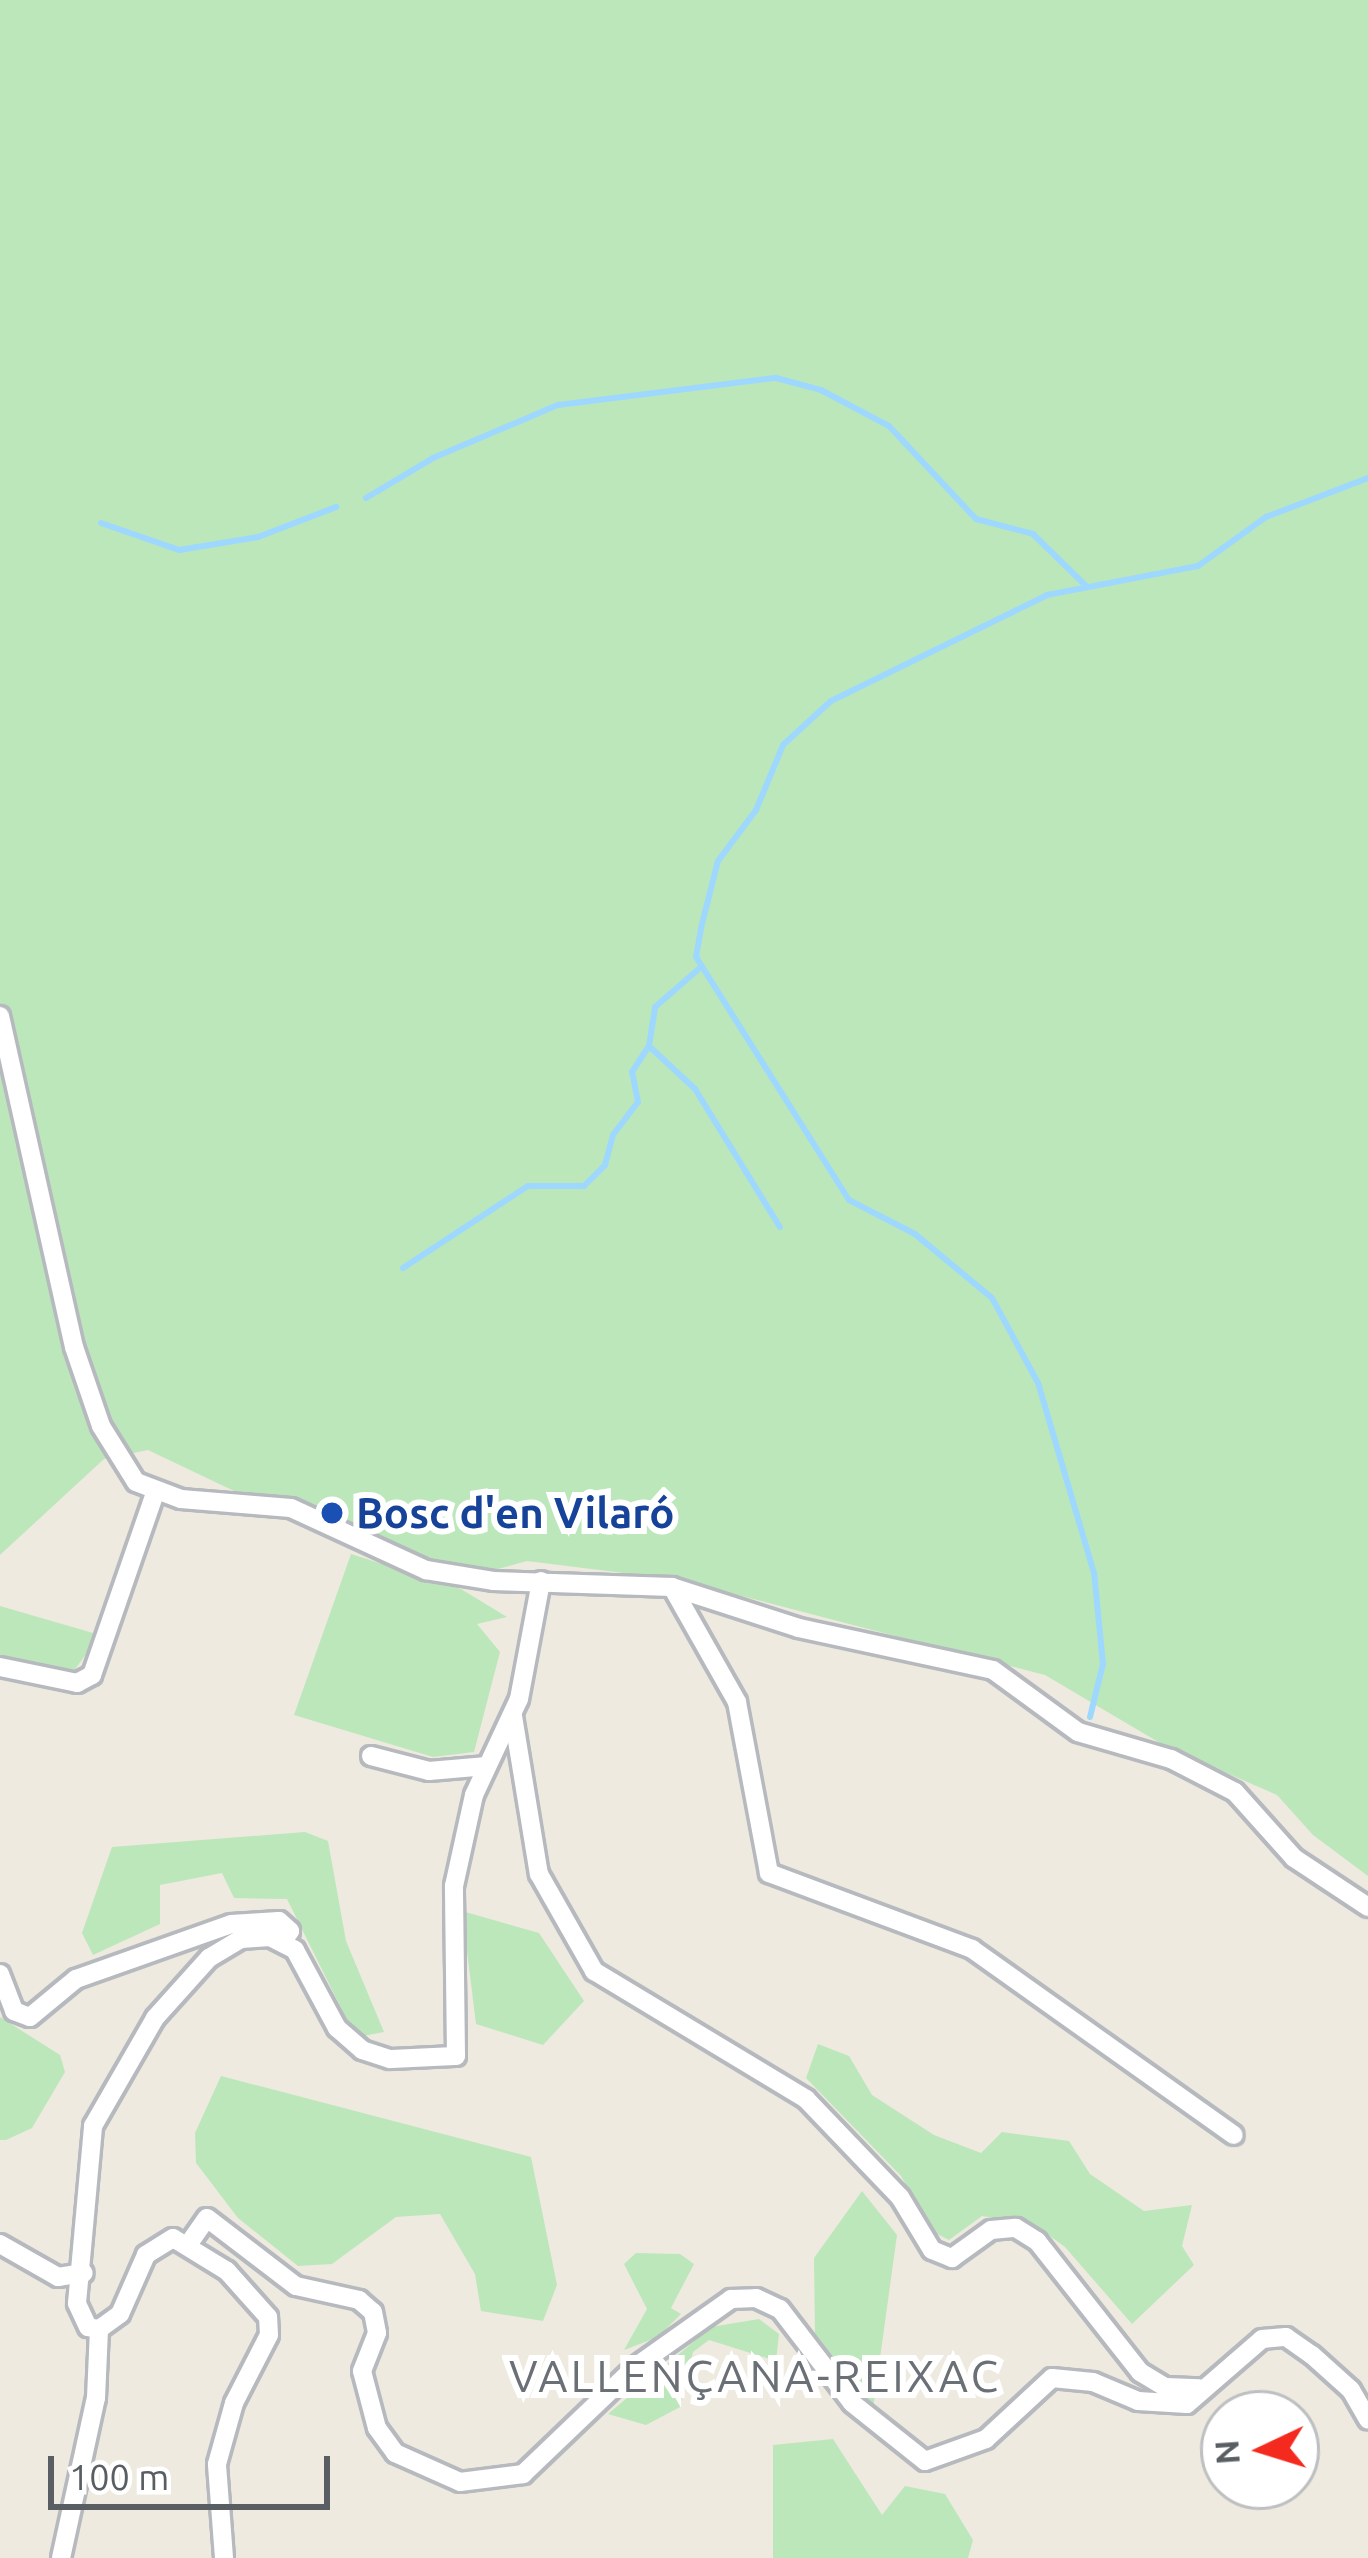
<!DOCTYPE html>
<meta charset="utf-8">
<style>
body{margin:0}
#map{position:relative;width:1368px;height:2558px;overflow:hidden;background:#eeeae0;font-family:Ubuntu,sans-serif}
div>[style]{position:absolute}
.green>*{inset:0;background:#bce7ba}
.stream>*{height:6px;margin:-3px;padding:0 3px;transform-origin:3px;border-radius:3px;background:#9fd8ff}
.roads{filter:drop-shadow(3px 0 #b6b9be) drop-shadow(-3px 0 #b6b9be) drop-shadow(0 3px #b6b9be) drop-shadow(0 -3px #b6b9be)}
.street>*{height:18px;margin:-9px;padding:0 9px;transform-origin:9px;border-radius:9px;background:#fff}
.dots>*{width:33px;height:33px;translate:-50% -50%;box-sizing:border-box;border:6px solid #fff;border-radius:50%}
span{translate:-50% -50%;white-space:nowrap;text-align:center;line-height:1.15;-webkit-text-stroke:12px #fff;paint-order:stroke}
.transit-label{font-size:42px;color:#164399;font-weight:700}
.left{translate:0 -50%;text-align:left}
.neighbourhood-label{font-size:45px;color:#6a7075;letter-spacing:3px}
.north{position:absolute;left:1200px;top:2390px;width:120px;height:120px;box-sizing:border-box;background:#fff;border:3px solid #bdbfc1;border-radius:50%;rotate:266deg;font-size:33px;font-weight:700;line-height:48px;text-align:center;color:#595e63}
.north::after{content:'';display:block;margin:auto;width:42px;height:54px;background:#f52a1e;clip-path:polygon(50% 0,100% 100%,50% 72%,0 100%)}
.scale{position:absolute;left:48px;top:2456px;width:282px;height:54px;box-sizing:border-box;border:6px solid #595e63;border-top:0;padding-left:15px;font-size:36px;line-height:42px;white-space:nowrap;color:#595e63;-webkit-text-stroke:9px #fff;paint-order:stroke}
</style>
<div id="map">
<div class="green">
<div style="clip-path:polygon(0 0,1368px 0,1368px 1876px,1313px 1835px,1277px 1795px,1165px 1746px,1045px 1675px,680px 1580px,527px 1561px,487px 1572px,400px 1555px,328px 1513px,289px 1498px,234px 1491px,148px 1450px,104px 1459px,0 1555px)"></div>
<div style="clip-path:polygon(351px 1554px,461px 1589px,507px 1617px,477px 1624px,500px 1652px,474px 1752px,433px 1757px,294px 1715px)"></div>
<div style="clip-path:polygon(0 1606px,100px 1635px,73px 1672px,0 1660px)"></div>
<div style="clip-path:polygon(305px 1832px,328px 1841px,346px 1941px,384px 2032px,363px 2036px,347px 2020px,287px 1899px,234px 1898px,222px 1873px,160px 1885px,160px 1924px,93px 1955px,82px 1933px,112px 1847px)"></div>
<div style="clip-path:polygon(462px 1911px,539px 1933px,584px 2001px,543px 2045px,476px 2024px)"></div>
<div style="clip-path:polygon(0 2017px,60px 2055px,65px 2072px,32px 2128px,6px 2140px,0 2140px)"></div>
<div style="clip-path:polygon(818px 2044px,849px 2056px,872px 2095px,934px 2135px,981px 2153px,1002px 2132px,1069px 2141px,1090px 2174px,1144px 2211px,1192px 2205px,1182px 2246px,1194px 2265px,1132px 2324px,1065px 2247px,1035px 2225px,982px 2216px,949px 2240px,933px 2232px,901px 2176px,806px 2078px)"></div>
<div style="clip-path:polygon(221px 2076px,531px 2157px,557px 2285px,543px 2321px,481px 2311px,475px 2274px,440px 2214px,396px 2217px,332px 2264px,298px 2266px,238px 2218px,196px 2163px,195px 2133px)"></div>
<div style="clip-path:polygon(862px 2191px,897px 2235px,873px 2409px,815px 2333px,814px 2258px)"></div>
<div style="clip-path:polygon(636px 2253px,680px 2254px,694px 2264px,671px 2308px,681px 2314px,658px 2337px,624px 2350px,647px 2309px,624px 2264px)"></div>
<div style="clip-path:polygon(759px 2319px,779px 2334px,776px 2361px,709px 2340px,693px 2352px,680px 2407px,646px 2425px,608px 2414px,711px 2327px)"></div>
<div style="clip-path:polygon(833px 2439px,882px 2515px,905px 2486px,945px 2494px,973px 2540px,968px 2558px,773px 2558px,773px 2445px)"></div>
</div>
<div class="stream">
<div style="left:366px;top:498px;width:78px;rotate:-30.8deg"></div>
<div style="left:433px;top:458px;width:136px;rotate:-23deg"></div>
<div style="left:558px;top:405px;width:220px;rotate:-7.1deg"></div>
<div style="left:776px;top:378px;width:47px;rotate:14.9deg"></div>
<div style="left:821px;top:390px;width:77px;rotate:27.9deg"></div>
<div style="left:889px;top:426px;width:127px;rotate:46.9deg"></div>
<div style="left:976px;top:519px;width:59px;rotate:14.7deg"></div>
<div style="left:1033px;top:534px;width:73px;rotate:44.4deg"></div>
<div style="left:101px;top:523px;width:83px;rotate:19.1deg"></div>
<div style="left:179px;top:550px;width:80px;rotate:-9.3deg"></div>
<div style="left:258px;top:537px;width:84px;rotate:-21deg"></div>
<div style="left:650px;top:1047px;width:62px;rotate:43deg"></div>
<div style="left:695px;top:1089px;width:162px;rotate:58.4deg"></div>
<div style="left:403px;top:1268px;width:149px;rotate:-33.3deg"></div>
<div style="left:528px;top:1186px;width:56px"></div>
<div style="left:584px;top:1186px;width:30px;rotate:-45deg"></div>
<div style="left:605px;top:1165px;width:31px;rotate:-75deg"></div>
<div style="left:613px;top:1135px;width:41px;rotate:-52.9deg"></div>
<div style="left:638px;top:1102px;width:31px;rotate:-101deg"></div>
<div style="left:632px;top:1072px;width:31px;rotate:-57deg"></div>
<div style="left:649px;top:1046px;width:39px;rotate:-81deg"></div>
<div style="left:655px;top:1007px;width:61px;rotate:-41deg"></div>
<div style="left:1090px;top:1717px;width:55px;rotate:-76.2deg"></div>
<div style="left:1103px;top:1664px;width:91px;rotate:-95.6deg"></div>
<div style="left:1094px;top:1573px;width:198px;rotate:-106.4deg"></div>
<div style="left:1038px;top:1383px;width:97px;rotate:-118.4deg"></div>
<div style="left:992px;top:1298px;width:100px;rotate:-140.3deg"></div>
<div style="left:915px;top:1234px;width:74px;rotate:-152.7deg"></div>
<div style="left:849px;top:1200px;width:287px;rotate:-122.2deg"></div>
<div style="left:696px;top:957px;width:29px;rotate:-80deg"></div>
<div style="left:701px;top:928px;width:69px;rotate:-75.8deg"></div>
<div style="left:718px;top:861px;width:64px;rotate:-53.3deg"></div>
<div style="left:756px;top:810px;width:70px;rotate:-67.4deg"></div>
<div style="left:783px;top:745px;width:65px;rotate:-42.5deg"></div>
<div style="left:831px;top:701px;width:241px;rotate:-26.1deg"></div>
<div style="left:1047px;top:595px;width:154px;rotate:-10.9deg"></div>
<div style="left:1198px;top:566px;width:84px;rotate:-35.8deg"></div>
<div style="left:1266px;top:517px;width:109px;rotate:-20.9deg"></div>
</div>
<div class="roads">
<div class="street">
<div style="left:0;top:1016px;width:339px;rotate:77.4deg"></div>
<div style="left:74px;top:1347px;width:83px;rotate:71.1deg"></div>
<div style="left:101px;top:1426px;width:66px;rotate:58deg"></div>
<div style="left:136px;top:1482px;width:48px;rotate:20.7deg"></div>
<div style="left:181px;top:1499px;width:110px;rotate:4.7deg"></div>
<div style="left:291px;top:1508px;width:149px;rotate:24.7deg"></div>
<div style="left:426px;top:1570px;width:68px;rotate:9.3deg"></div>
<div style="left:493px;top:1581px;width:179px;rotate:1.9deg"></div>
<div style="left:672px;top:1587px;width:133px;rotate:17.9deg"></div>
<div style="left:799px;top:1628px;width:198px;rotate:12.2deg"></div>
<div style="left:993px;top:1670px;width:105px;rotate:36.1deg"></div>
<div style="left:1078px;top:1732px;width:97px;rotate:16.2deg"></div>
<div style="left:1171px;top:1759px;width:72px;rotate:27.3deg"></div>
<div style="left:1235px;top:1792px;width:89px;rotate:48.2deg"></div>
<div style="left:1294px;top:1858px;width:89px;rotate:33.5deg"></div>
<div style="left:672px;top:1587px;width:132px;rotate:60.5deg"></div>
<div style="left:737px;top:1702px;width:174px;rotate:79.4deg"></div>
<div style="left:769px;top:1873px;width:217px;rotate:20.5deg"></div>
<div style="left:972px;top:1949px;width:321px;rotate:35.4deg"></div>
<div style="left:0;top:1667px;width:79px;rotate:11.7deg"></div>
<div style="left:77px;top:1683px;width:17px;rotate:-28deg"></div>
<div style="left:92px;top:1675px;width:193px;rotate:-70.9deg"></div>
<div style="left:513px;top:1716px;width:160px;rotate:80.7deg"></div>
<div style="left:539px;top:1874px;width:112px;rotate:60.4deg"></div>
<div style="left:594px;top:1971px;width:248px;rotate:31.1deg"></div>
<div style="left:806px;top:2099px;width:136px;rotate:46.2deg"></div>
<div style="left:900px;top:2197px;width:62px;rotate:58.9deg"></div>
<div style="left:932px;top:2250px;width:22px;rotate:22deg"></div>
<div style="left:952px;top:2258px;width:48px;rotate:-35.7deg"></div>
<div style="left:991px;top:2230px;width:25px;rotate:-5deg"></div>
<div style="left:1016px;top:2228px;width:25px;rotate:32deg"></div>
<div style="left:1037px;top:2241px;width:167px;rotate:51.8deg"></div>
<div style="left:1140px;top:2372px;width:29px;rotate:31deg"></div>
<div style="left:1165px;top:2387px;width:34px;rotate:2deg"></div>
<div style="left:371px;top:1756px;width:60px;rotate:14.5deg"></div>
<div style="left:429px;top:1771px;width:58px;rotate:-4.9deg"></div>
<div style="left:0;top:1974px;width:40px;rotate:69deg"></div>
<div style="left:14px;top:2011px;width:17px;rotate:21deg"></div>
<div style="left:30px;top:2017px;width:60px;rotate:-39.6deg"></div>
<div style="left:76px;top:1979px;width:164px;rotate:-19.5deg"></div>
<div style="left:231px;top:1924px;width:48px;rotate:-3.6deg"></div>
<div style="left:279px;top:1921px;width:15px;rotate:42deg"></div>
<div style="left:290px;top:1931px;width:14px;rotate:124deg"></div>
<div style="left:190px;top:2242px;width:29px;rotate:-55deg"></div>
<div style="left:207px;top:2218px;width:112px;rotate:37.4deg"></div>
<div style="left:296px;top:2286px;width:65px;rotate:12.5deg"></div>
<div style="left:359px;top:2300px;width:18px;rotate:41deg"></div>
<div style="left:373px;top:2312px;width:21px;rotate:79deg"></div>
<div style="left:377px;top:2333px;width:41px;rotate:111.5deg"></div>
<div style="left:362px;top:2371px;width:59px;rotate:75.3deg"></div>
<div style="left:377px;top:2428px;width:31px;rotate:54deg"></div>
<div style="left:395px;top:2453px;width:71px;rotate:24deg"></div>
<div style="left:460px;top:2482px;width:64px;rotate:-7.2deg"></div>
<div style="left:523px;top:2474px;width:155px;rotate:-43.7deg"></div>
<div style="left:635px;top:2367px;width:118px;rotate:-35.3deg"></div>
<div style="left:731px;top:2299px;width:25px;rotate:-2deg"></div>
<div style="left:756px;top:2298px;width:26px;rotate:25deg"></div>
<div style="left:780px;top:2309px;width:118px;rotate:52.5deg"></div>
<div style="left:852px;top:2403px;width:93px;rotate:38.5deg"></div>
<div style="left:925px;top:2461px;width:65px;rotate:-19.8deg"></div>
<div style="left:986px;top:2439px;width:90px;rotate:-42.7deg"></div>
<div style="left:1052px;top:2378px;width:41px;rotate:5.6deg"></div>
<div style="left:1093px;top:2382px;width:49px;rotate:22.9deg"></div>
<div style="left:1138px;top:2401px;width:49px;rotate:3.5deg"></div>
<div style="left:1187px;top:2404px;width:99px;rotate:-40.9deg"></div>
<div style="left:1262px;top:2339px;width:24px;rotate:-5deg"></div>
<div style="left:1286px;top:2337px;width:32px;rotate:35deg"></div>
<div style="left:1312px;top:2355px;width:52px;rotate:41.9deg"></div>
<div style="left:1351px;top:2390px;width:34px;rotate:60deg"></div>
<div style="left:0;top:2244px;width:67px;rotate:29.6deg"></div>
<div style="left:58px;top:2277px;width:26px;rotate:-9deg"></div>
<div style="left:61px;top:2558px;width:164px;rotate:-77.7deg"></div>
<div style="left:96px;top:2398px;width:69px;rotate:-87.5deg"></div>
<div style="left:224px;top:2558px;width:94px;rotate:-94.3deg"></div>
<div style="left:217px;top:2464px;width:63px;rotate:-74.4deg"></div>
<div style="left:234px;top:2403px;width:76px;rotate:-62.8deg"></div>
<div style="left:269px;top:2335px;width:18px;rotate:-93deg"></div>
<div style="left:268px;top:2317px;width:62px;rotate:-131.7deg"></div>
<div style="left:227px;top:2271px;width:63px;rotate:-148.6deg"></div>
<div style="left:173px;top:2238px;width:32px;rotate:148deg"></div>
<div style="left:146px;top:2255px;width:64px;rotate:113.8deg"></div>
<div style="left:120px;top:2314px;width:26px;rotate:144deg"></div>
<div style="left:99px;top:2329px;width:11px;rotate:-170deg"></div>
<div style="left:88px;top:2327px;width:26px;rotate:-115deg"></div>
<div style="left:77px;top:2303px;width:178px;rotate:-84.8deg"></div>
<div style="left:93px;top:2126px;width:125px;rotate:-60.1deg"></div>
<div style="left:155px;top:2018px;width:81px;rotate:-48deg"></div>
<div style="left:209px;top:1958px;width:37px;rotate:-31deg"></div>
<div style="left:241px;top:1939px;width:29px;rotate:-4deg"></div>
<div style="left:270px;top:1937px;width:28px;rotate:27deg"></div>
<div style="left:295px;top:1950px;width:89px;rotate:61.7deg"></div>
<div style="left:337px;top:2028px;width:33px;rotate:41deg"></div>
<div style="left:362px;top:2050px;width:29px;rotate:18deg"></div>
<div style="left:390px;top:2059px;width:66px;rotate:-2.6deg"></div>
<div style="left:456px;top:2056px;width:170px;rotate:-90.7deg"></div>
<div style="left:454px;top:1886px;width:93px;rotate:-77.6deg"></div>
<div style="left:474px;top:1795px;width:106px;rotate:-64.9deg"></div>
<div style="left:519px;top:1699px;width:120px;rotate:-79.4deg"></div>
</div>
</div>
<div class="dots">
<div style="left:332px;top:1513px;background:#1a4fb4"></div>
</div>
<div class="transit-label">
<span class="left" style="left:356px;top:1513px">Bosc d'en Vilaró</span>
</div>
<div class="neighbourhood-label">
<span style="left:755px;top:2376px">VALLENÇANA-REIXAC</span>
</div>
<div class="north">N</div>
<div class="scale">100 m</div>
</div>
